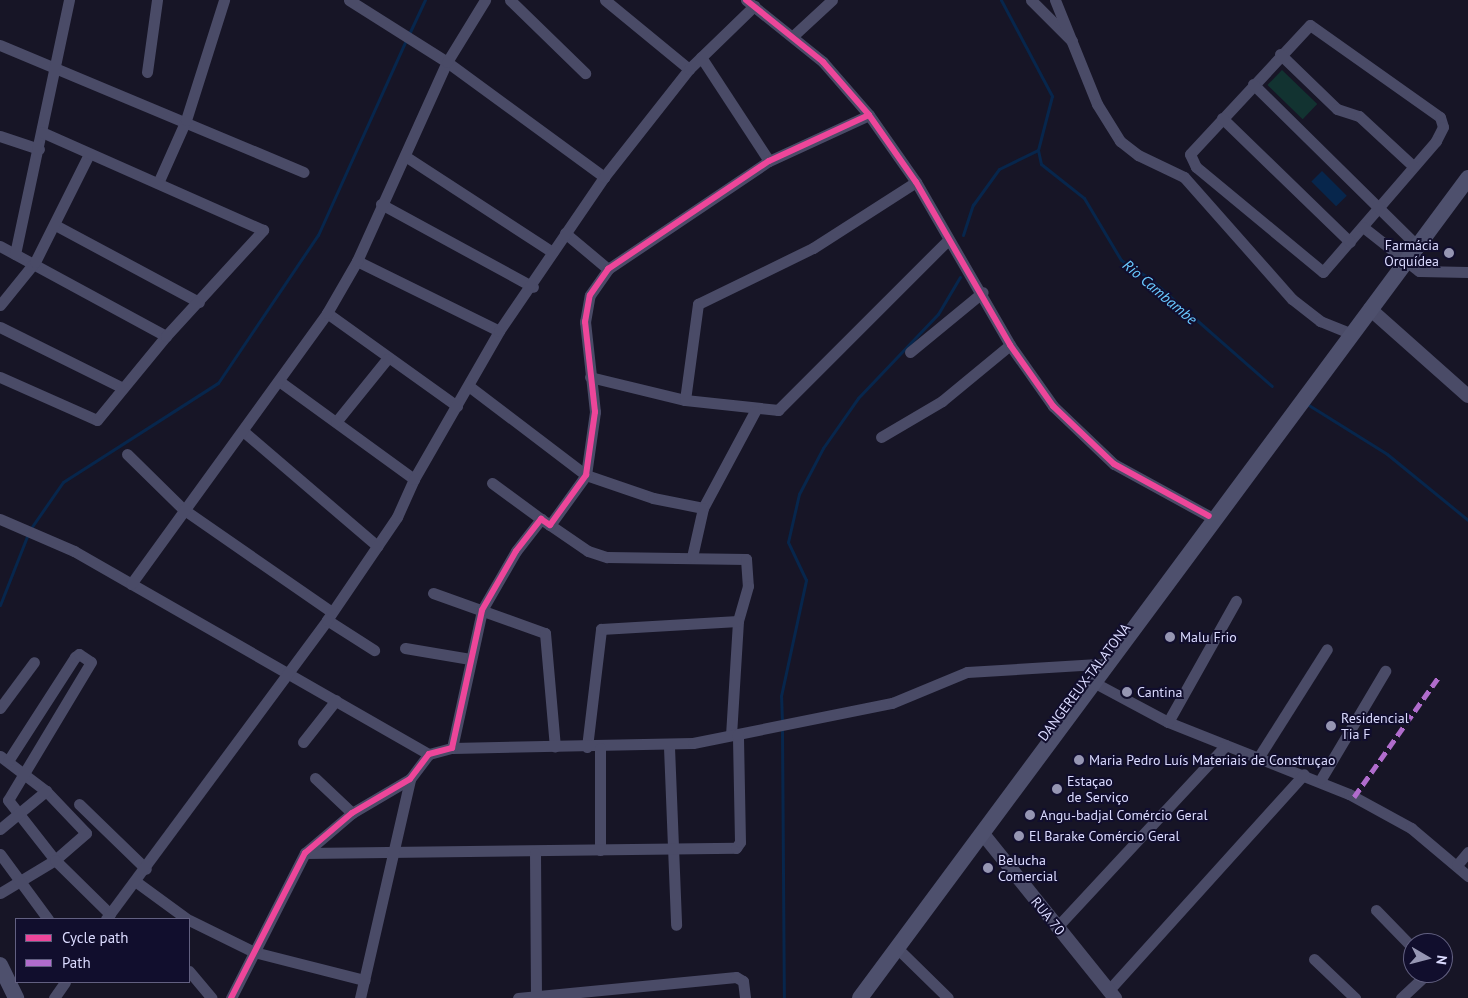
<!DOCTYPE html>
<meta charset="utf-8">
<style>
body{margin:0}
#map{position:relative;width:1468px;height:998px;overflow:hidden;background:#171526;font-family:"PT Sans",sans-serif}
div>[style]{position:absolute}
.green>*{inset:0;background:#123331;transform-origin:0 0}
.water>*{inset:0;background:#07264c;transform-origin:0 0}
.stream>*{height:3px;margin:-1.5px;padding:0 1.5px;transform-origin:1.5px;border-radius:1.5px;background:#07264c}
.minor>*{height:11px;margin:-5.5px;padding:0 5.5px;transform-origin:5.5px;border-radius:5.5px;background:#4a4b67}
.tertiary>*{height:14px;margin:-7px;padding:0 7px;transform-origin:7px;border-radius:7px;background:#4a4b67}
.secondary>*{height:16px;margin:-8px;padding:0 8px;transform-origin:8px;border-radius:8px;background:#4e506d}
.quiet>*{height:5px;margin-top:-2.5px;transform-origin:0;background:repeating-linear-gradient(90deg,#b06ccc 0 10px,transparent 0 15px)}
.cycleway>*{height:6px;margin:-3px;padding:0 3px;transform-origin:3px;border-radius:3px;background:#ed469a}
.dots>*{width:14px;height:14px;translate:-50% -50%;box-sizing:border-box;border:2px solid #110e2d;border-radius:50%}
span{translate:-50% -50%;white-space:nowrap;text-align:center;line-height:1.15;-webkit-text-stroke:4px #110e2d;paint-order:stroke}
.poi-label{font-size:14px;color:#dbdbff}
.right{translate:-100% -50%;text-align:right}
.left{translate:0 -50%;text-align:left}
.street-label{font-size:14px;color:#dbdbff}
.water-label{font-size:15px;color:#69c9ff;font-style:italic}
.legend{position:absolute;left:15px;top:918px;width:175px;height:65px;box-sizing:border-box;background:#110e2d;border:1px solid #626081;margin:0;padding:6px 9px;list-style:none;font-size:15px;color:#dbdbff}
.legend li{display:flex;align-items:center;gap:10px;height:25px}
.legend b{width:25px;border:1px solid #626081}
.north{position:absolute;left:1403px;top:933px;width:50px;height:50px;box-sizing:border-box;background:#110e2d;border:1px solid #626081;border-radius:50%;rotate:98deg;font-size:14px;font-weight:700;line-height:20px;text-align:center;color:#dbdbff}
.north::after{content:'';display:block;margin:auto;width:18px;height:22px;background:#9696b3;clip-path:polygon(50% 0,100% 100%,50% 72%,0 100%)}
</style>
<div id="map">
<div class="green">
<div style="left:1282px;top:70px;width:49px;height:21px;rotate:44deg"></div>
</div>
<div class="water">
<div style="left:1322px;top:171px;width:35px;height:15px;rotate:45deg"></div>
</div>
<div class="stream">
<div style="left:1001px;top:0;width:109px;rotate:62deg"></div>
<div style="left:1052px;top:96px;width:56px;rotate:104.5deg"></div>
<div style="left:1038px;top:150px;width:14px;rotate:78deg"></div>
<div style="left:1041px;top:164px;width:55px;rotate:38.3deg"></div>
<div style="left:1084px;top:198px;width:72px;rotate:59.2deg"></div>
<div style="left:1121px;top:260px;width:35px;rotate:33deg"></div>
<div style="left:1150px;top:279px;width:162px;rotate:41.3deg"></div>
<div style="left:409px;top:34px;width:38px;rotate:-65deg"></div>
<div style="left:963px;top:235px;width:32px;rotate:-72deg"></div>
<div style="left:973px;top:205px;width:44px;rotate:-54.2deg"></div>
<div style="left:999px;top:169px;width:43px;rotate:-26deg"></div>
<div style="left:1307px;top:404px;width:94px;rotate:32deg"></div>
<div style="left:1387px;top:454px;width:104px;rotate:39.2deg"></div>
<div style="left:31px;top:528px;width:56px;rotate:-55.2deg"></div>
<div style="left:63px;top:482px;width:184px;rotate:-32.6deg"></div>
<div style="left:218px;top:383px;width:179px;rotate:-56deg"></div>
<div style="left:318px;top:235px;width:214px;rotate:-65.7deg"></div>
<div style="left:0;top:605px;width:76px;rotate:-68.5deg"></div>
<div style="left:782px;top:722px;width:26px;rotate:-92deg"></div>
<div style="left:781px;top:696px;width:119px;rotate:-77.8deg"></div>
<div style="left:806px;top:580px;width:42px;rotate:-115.3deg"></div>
<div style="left:788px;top:542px;width:49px;rotate:-77.1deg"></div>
<div style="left:799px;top:494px;width:52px;rotate:-62.4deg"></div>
<div style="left:823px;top:448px;width:61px;rotate:-55deg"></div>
<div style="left:858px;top:398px;width:116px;rotate:-46.4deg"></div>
<div style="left:938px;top:314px;width:43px;rotate:-59.3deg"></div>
<div style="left:782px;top:729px;width:269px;rotate:89.6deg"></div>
</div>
<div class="minor">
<div style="left:349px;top:0;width:116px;rotate:32.3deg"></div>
<div style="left:447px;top:62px;width:195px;rotate:36.2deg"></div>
<div style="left:510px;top:0;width:105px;rotate:44.2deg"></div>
<div style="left:605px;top:0;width:109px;rotate:39.4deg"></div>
<div style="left:746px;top:0;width:99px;rotate:38.8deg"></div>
<div style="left:823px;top:62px;width:70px;rotate:49deg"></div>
<div style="left:869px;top:115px;width:82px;rotate:55deg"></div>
<div style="left:916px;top:182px;width:188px;rotate:60deg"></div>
<div style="left:1010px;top:345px;width:75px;rotate:54.8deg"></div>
<div style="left:1053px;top:406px;width:84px;rotate:43.6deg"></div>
<div style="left:1114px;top:464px;width:108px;rotate:28.7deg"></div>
<div style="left:1031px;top:0;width:58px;rotate:45deg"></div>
<div style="left:1055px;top:0;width:112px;rotate:68deg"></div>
<div style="left:1097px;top:104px;width:44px;rotate:58.1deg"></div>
<div style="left:1120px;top:141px;width:23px;rotate:38deg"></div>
<div style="left:1138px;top:155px;width:51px;rotate:25.6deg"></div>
<div style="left:1184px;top:177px;width:163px;rotate:48.5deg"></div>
<div style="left:1292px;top:299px;width:36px;rotate:38deg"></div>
<div style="left:1320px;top:321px;width:35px;rotate:22deg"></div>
<div style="left:1310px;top:25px;width:159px;rotate:35.3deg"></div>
<div style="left:1440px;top:117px;width:10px;rotate:73deg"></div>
<div style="left:1443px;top:127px;width:16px;rotate:117deg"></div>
<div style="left:1436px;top:141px;width:173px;rotate:130.8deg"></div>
<div style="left:1323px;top:272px;width:165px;rotate:-140.4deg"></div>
<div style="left:1196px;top:167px;width:14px;rotate:-115deg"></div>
<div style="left:1190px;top:154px;width:176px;rotate:-47.1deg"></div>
<div style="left:793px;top:36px;width:53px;rotate:-42.7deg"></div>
<div style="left:0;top:45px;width:329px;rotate:22.7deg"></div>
<div style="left:1280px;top:54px;width:79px;rotate:44deg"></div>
<div style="left:1337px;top:109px;width:23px;rotate:18deg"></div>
<div style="left:1359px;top:116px;width:74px;rotate:42.8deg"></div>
<div style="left:701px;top:57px;width:124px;rotate:56.8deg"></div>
<div style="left:147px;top:72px;width:73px;rotate:-82.1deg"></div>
<div style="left:1253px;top:84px;width:231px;rotate:44.6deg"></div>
<div style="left:1222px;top:118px;width:178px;rotate:44.1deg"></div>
<div style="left:0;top:136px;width:41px;rotate:18.4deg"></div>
<div style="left:405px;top:156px;width:176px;rotate:33.1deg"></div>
<div style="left:158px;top:183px;width:69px;rotate:-66deg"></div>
<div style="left:186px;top:120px;width:126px;rotate:-72.4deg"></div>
<div style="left:381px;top:204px;width:173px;rotate:28.6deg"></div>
<div style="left:57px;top:226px;width:161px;rotate:28.2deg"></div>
<div style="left:1363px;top:227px;width:71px;rotate:38.2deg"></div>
<div style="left:1419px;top:271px;width:49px;rotate:1.2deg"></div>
<div style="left:565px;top:233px;width:56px;rotate:39.9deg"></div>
<div style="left:0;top:246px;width:189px;rotate:28.5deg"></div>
<div style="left:15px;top:254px;width:260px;rotate:-78deg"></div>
<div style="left:357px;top:261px;width:158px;rotate:26.2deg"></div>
<div style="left:0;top:305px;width:55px;rotate:-50.9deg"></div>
<div style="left:35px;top:262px;width:121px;rotate:-63.4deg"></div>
<div style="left:327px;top:313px;width:160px;rotate:35.6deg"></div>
<div style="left:0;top:327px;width:137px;rotate:26.4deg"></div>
<div style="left:910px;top:352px;width:94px;rotate:-39.4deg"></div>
<div style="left:0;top:377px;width:106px;rotate:23.9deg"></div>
<div style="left:97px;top:420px;width:109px;rotate:-50.6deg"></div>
<div style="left:166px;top:336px;width:144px;rotate:-47.5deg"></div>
<div style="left:263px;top:230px;width:242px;rotate:-156.1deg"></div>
<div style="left:590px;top:377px;width:98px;rotate:13.6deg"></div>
<div style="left:685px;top:400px;width:94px;rotate:6.1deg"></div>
<div style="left:778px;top:410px;width:240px;rotate:-45deg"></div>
<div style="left:279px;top:381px;width:167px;rotate:36deg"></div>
<div style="left:470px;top:387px;width:146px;rotate:37.2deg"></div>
<div style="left:586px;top:475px;width:71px;rotate:18.9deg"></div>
<div style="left:653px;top:498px;width:51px;rotate:11.3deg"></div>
<div style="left:703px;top:508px;width:110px;rotate:-61.8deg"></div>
<div style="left:685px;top:400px;width:97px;rotate:-82.3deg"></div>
<div style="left:698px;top:304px;width:128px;rotate:-26deg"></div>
<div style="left:813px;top:248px;width:122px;rotate:-32.7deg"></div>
<div style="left:336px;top:422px;width:81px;rotate:-51deg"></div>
<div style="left:243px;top:431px;width:177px;rotate:40.6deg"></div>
<div style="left:881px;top:437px;width:71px;rotate:-30.5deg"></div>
<div style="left:942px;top:401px;width:88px;rotate:-39.5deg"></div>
<div style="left:127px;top:454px;width:78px;rotate:44.5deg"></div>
<div style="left:183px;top:509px;width:181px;rotate:34.7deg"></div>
<div style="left:492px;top:483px;width:61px;rotate:36.3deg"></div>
<div style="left:0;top:519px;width:81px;rotate:23.4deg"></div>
<div style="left:74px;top:551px;width:409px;rotate:29.8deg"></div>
<div style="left:550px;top:525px;width:46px;rotate:34.4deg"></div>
<div style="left:588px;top:551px;width:20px;rotate:18deg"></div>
<div style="left:607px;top:557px;width:139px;rotate:0.8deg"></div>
<div style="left:746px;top:559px;width:27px;rotate:86deg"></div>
<div style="left:748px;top:586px;width:36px;rotate:106deg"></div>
<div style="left:738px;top:621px;width:114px;rotate:93.5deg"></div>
<div style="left:692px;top:557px;width:50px;rotate:-77.3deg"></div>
<div style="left:131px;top:584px;width:334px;rotate:-54.1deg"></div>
<div style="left:327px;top:313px;width:60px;rotate:-60deg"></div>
<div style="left:357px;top:261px;width:218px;rotate:-65.7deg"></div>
<div style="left:447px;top:62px;width:73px;rotate:-58.5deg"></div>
<div style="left:433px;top:593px;width:119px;rotate:19.7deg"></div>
<div style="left:545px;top:633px;width:114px;rotate:85deg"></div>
<div style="left:327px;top:620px;width:56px;rotate:32.6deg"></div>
<div style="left:405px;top:648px;width:66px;rotate:9.6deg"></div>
<div style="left:1095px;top:683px;width:83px;rotate:28.1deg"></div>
<div style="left:1168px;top:722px;width:195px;rotate:21.7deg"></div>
<div style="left:1349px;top:794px;width:71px;rotate:28.7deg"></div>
<div style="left:1411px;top:828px;width:75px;rotate:40.1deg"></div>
<div style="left:0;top:708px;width:57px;rotate:-53.5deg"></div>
<div style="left:1168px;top:722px;width:139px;rotate:-60.7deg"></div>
<div style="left:303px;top:742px;width:53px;rotate:-51.8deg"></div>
<div style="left:587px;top:747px;width:119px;rotate:-83.2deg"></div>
<div style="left:601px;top:629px;width:137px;rotate:-3.3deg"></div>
<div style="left:669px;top:747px;width:178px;rotate:87.7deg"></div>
<div style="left:452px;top:748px;width:241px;rotate:-1.2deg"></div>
<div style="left:693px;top:743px;width:203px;rotate:-11.4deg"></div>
<div style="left:892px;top:703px;width:81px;rotate:-22.5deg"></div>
<div style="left:967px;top:672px;width:131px;rotate:-3.5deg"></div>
<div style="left:600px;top:748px;width:102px;rotate:90deg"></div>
<div style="left:1260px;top:755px;width:125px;rotate:-57.7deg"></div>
<div style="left:0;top:756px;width:58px;rotate:37.3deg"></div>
<div style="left:46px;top:791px;width:58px;rotate:46.4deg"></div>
<div style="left:86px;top:833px;width:41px;rotate:138.9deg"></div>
<div style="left:55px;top:860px;width:64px;rotate:149deg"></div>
<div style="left:8px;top:761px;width:124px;rotate:-57.2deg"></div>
<div style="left:75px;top:657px;width:5px;rotate:-37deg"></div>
<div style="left:79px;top:654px;width:14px;rotate:34deg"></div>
<div style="left:91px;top:662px;width:161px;rotate:121deg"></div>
<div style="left:8px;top:800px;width:76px;rotate:51.9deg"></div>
<div style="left:55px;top:860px;width:77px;rotate:44.5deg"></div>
<div style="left:315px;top:778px;width:51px;rotate:43.4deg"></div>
<div style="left:1321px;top:779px;width:126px;rotate:-59.3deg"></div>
<div style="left:79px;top:804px;width:93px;rotate:44.1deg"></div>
<div style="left:0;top:829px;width:60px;rotate:-39.6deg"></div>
<div style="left:305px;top:853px;width:431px;rotate:-0.7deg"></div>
<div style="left:736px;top:848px;width:7px;rotate:-56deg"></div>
<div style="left:740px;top:842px;width:108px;rotate:-91.1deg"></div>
<div style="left:535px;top:853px;width:145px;rotate:89.6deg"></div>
<div style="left:0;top:854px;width:81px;rotate:53.6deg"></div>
<div style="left:1457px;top:865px;width:17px;rotate:-50deg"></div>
<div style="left:135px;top:881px;width:64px;rotate:36.2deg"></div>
<div style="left:1376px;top:910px;width:53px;rotate:45.8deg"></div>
<div style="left:106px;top:919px;width:372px;rotate:-53.5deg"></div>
<div style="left:327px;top:620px;width:125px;rotate:-55.8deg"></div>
<div style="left:397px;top:517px;width:42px;rotate:-65.9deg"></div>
<div style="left:414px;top:479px;width:171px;rotate:-60.1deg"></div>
<div style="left:499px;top:331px;width:186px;rotate:-55.7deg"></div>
<div style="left:604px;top:177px;width:137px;rotate:-51.8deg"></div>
<div style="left:689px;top:69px;width:91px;rotate:-44.1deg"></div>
<div style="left:189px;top:920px;width:72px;rotate:26.2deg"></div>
<div style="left:254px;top:952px;width:114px;rotate:14.3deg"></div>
<div style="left:1057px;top:927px;width:248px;rotate:-47.1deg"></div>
<div style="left:897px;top:948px;width:71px;rotate:44.4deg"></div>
<div style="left:1314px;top:959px;width:57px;rotate:43.6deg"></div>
<div style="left:189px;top:971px;width:35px;rotate:50deg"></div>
<div style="left:1108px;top:991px;width:292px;rotate:-47.9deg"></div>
<div style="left:54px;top:998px;width:19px;rotate:-55deg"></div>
<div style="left:231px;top:998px;width:163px;rotate:-63deg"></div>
<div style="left:305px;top:853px;width:62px;rotate:-40.4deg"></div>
<div style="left:352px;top:813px;width:67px;rotate:-30.4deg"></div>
<div style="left:410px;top:779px;width:31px;rotate:-53deg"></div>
<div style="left:429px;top:754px;width:24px;rotate:-15deg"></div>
<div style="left:452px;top:748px;width:141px;rotate:-77.7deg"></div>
<div style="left:482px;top:610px;width:68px;rotate:-60deg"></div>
<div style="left:516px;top:551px;width:41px;rotate:-52deg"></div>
<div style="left:541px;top:519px;width:11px;rotate:34deg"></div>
<div style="left:550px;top:525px;width:62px;rotate:-54.2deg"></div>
<div style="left:586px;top:475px;width:64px;rotate:-81.9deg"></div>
<div style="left:595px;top:412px;width:91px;rotate:-96.3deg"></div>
<div style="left:585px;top:322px;width:27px;rotate:-80deg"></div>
<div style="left:590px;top:295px;width:32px;rotate:-55deg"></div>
<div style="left:608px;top:269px;width:194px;rotate:-33.9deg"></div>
<div style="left:769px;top:161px;width:110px;rotate:-24.7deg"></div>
<div style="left:360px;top:998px;width:225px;rotate:-77.1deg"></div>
<div style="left:518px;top:998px;width:219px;rotate:-5.5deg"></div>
<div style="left:736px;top:977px;width:8px;rotate:30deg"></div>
<div style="left:743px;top:981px;width:17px;rotate:83deg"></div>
<div style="left:1401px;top:998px;width:37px;rotate:-43deg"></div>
</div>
<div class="tertiary">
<div style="left:1370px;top:309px;width:131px;rotate:41.6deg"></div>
<div style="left:983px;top:834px;width:211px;rotate:51.2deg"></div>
</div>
<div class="secondary">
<div style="left:0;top:965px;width:37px;rotate:64deg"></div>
<div style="left:860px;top:998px;width:1021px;rotate:-53.44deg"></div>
</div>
<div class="quiet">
<div style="left:1354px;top:797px;width:146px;rotate:-54.8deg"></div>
</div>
<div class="cycleway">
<div style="left:746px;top:0;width:99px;rotate:38.8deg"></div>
<div style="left:823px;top:62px;width:70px;rotate:49deg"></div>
<div style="left:869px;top:115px;width:82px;rotate:55deg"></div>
<div style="left:916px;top:182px;width:188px;rotate:60deg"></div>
<div style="left:1010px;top:345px;width:75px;rotate:54.8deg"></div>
<div style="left:1053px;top:406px;width:84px;rotate:43.6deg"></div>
<div style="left:1114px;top:464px;width:108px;rotate:28.7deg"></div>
<div style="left:231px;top:998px;width:163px;rotate:-63deg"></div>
<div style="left:305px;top:853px;width:62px;rotate:-40.4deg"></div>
<div style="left:352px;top:813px;width:67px;rotate:-30.4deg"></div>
<div style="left:410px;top:779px;width:31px;rotate:-53deg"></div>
<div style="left:429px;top:754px;width:24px;rotate:-15deg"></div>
<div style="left:452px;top:748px;width:141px;rotate:-77.7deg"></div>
<div style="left:482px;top:610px;width:68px;rotate:-60deg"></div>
<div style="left:516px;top:551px;width:41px;rotate:-52deg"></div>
<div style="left:541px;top:519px;width:11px;rotate:34deg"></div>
<div style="left:550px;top:525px;width:62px;rotate:-54.2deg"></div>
<div style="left:586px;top:475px;width:64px;rotate:-81.9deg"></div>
<div style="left:595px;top:412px;width:91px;rotate:-96.3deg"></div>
<div style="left:585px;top:322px;width:27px;rotate:-80deg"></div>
<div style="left:590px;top:295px;width:32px;rotate:-55deg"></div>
<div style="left:608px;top:269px;width:194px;rotate:-33.9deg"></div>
<div style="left:769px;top:161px;width:110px;rotate:-24.7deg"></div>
</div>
<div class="dots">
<div style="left:1449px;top:253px;background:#9696b3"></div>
<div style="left:1170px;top:637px;background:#9696b3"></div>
<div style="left:1127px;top:692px;background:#9696b3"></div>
<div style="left:1331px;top:726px;background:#9696b3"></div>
<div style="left:1079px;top:760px;background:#9696b3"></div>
<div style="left:1057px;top:789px;background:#9696b3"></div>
<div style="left:1030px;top:815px;background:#9696b3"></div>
<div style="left:1019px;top:836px;background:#9696b3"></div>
<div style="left:988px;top:868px;background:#9696b3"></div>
</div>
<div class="poi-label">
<span class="right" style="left:1439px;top:253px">Farmácia<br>Orquídea</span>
<span class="left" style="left:1180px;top:637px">Malu Frio</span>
<span class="left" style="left:1137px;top:692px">Cantina</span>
<span class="left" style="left:1341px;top:726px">Residencial<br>Tia F</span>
<span class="left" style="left:1089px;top:760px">Maria Pedro Luís Materiais de Construçao</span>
<span class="left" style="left:1067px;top:789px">Estaçao<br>de Serviço</span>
<span class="left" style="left:1040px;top:815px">Angu-badjal Comércio Geral</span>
<span class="left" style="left:1029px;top:836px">El Barake Comércio Geral</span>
<span class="left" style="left:998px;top:868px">Belucha<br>Comercial</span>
</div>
<div class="street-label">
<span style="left:1084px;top:682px;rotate:-53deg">DANGEREUX-TALATONA</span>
<span style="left:1048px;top:916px;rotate:51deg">RUA 70</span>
</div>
<div class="water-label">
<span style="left:1160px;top:292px;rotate:40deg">Rio Cambambe</span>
</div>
<ul class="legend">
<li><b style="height:6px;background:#ed469a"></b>Cycle path</li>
<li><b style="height:6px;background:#b06ccc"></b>Path</li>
</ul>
<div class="north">N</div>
</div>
